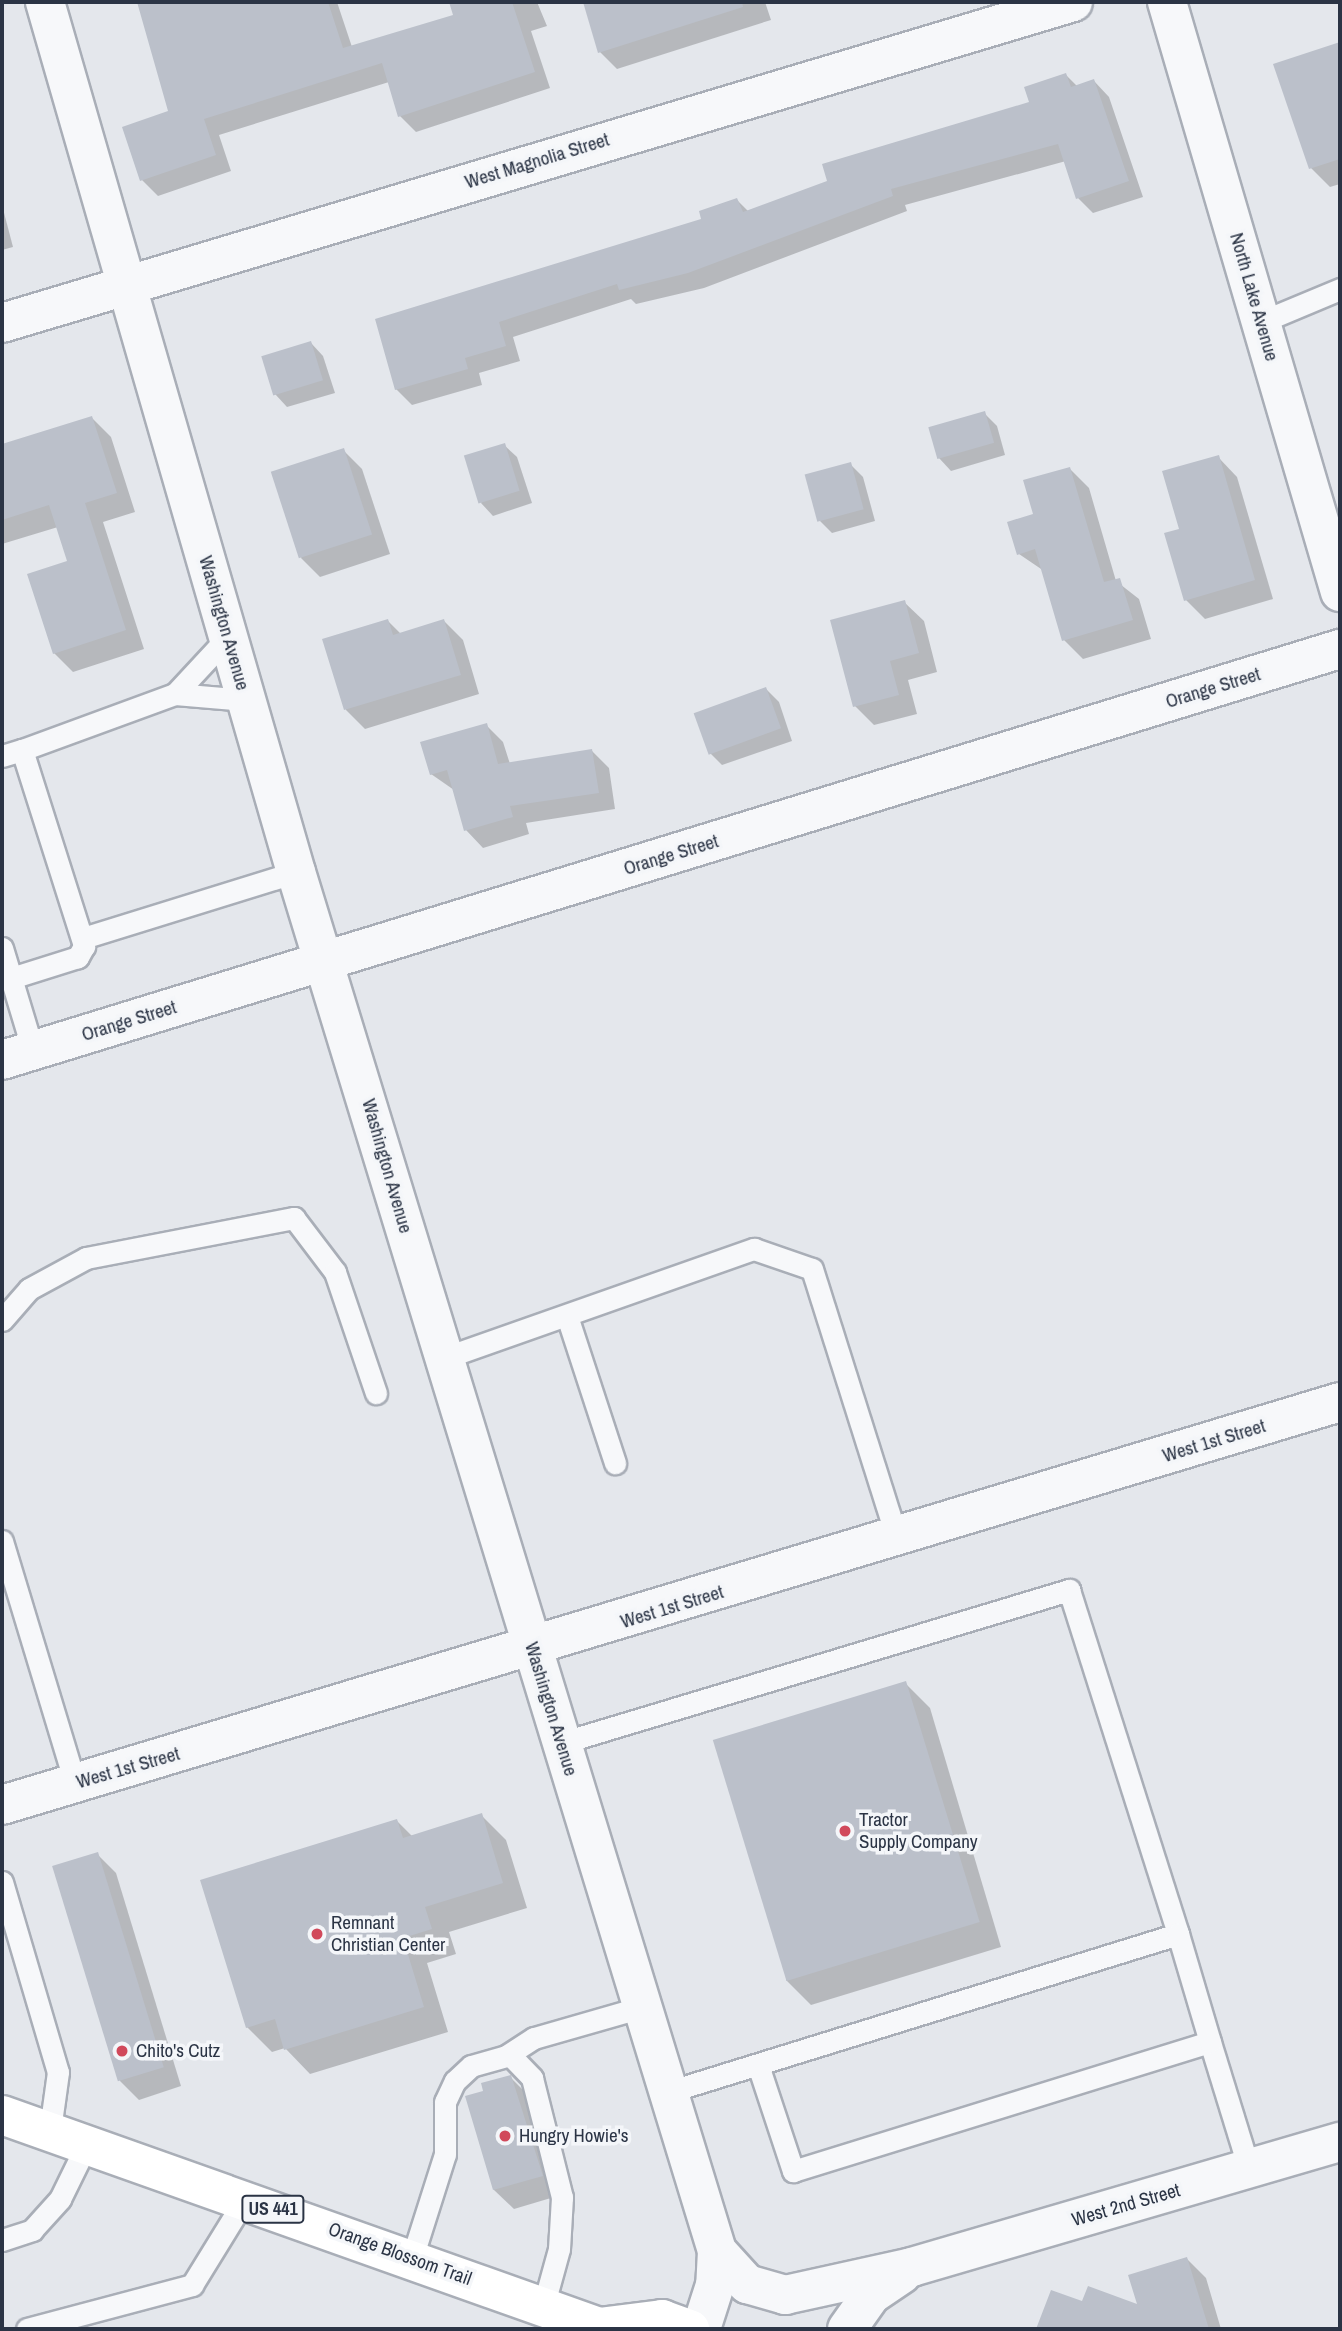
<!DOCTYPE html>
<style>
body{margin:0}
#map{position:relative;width:1342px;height:2331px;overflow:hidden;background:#e4e7ec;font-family:"Archivo Narrow",sans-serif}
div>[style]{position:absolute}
.shadow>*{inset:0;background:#0003}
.building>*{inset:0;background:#bbc0ca;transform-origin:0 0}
.roads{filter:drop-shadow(2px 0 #a9aeb7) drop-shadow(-2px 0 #a9aeb7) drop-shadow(0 2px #a9aeb7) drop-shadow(0 -2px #a9aeb7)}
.service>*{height:21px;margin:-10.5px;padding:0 10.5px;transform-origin:10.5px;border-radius:10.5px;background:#f7f8fa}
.minor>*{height:38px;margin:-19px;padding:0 19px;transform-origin:19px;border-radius:19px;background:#f7f8fa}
.tertiary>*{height:38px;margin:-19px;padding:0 19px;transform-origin:19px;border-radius:19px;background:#f7f8fa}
.primary>*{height:38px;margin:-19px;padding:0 19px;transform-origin:19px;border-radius:19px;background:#fff}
.dots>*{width:19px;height:19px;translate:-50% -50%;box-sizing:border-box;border:4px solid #f4f6f9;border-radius:50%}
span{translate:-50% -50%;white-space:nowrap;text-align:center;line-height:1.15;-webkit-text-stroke:7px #f4f6f9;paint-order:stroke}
.shield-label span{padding:2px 5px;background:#f4f6f9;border:2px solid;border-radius:5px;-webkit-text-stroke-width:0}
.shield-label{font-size:18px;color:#2b3445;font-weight:700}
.street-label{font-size:19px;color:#2b3445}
.poi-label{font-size:19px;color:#2b3445}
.left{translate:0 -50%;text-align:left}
.frame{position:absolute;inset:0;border:4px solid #2b3445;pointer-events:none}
</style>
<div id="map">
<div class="shadow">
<div style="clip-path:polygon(178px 2px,189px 12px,221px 2px,337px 2px,352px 47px,455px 16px,451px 2px,537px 2px,547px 26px,531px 31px,550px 88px,416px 132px,400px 116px,389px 82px,219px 135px,231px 171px,158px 196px,142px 180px,170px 112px,139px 4px)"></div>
<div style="clip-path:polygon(585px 2px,765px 2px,771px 20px,617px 69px,600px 52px)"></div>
<div style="clip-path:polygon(1340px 44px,1340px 184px,1330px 187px,1311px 168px,1276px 65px)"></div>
<div style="clip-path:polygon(1066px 75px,1078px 87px,1094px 81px,1109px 97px,1143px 197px,1093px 213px,1078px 198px,1066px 161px,905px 205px,907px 211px,704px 288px,636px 304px,631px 299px,513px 337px,520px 361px,479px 373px,482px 385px,412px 405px,396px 389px,377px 321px,704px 220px,737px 200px,749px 212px,1032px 103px)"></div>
<div style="clip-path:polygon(2px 205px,13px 247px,2px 250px)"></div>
<div style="clip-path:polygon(311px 343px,323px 356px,335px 393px,287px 407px,275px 394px)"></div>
<div style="clip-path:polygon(984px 413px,997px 426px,1005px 455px,951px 471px,939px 458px)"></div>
<div style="clip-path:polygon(92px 418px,111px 437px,135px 512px,103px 522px,144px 649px,73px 672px,54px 653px,69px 562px,58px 527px,2px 544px,2px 446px)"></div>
<div style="clip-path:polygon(504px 445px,517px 457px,532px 503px,493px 516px,481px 503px)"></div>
<div style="clip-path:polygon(343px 450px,362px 469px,390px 554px,320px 577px,301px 558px)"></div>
<div style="clip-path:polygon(1218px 457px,1237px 477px,1273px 599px,1205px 619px,1186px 600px)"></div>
<div style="clip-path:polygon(850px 464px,863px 477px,875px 521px,832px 533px,819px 520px)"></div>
<div style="clip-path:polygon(1070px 469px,1089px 488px,1116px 581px,1139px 599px,1151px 639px,1083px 659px,1064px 640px,1044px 571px,1019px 554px,1035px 515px)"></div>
<div style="clip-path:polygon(904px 602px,924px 621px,937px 672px,908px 680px,917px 714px,874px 725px,855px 706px)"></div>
<div style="clip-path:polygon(388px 621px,401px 634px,444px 621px,463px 640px,479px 694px,365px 729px,346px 710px,324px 640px)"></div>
<div style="clip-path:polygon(766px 689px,779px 702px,792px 741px,722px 765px,709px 752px)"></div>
<div style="clip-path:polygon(486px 725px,503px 742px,510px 764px,592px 751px,609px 768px,615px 809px,526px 823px,529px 834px,483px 848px,466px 830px,454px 790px,431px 774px)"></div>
<div style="clip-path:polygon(905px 1683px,930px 1708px,1001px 1947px,811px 2005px,786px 1980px)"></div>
<div style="clip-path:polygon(481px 1815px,506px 1840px,527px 1908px,449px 1932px,456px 1954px,427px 1963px,448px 2032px,310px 2074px,285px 2048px,272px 2052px,247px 2027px,397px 1821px,412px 1836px)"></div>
<div style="clip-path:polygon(97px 1854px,116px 1873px,181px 2086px,139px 2100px,120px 2081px)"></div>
<div style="clip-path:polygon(510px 2077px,529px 2096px,561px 2195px,514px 2209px,494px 2190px,485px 2092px)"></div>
<div style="clip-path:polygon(1187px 2259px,1206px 2278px,1221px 2329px,1038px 2329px,1052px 2292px,1083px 2304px,1136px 2306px)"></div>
</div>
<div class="building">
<div style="clip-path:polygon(137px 2px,328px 2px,343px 48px,453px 15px,449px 2px,512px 2px,535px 72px,398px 117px,382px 63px,204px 119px,216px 155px,140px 181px,122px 127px,168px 111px)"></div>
<div style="clip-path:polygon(583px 2px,742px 2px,743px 7px,598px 53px)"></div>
<div style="clip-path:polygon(1340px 42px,1340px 159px,1309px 169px,1273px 64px)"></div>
<div style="clip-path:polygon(1066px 73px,1071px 87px,1094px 79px,1129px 181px,1076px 199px,1058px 144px,891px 189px,893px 196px,688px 273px,619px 290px,617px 284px,499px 322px,506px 346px,465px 358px,468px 369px,395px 390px,375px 319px,701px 219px,699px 211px,737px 198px,743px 212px,827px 181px,822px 164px,1029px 102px,1024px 87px)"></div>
<div style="left:311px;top:341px;width:41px;height:52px;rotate:73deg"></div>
<div style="left:985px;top:411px;width:33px;height:59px;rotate:74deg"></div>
<div style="clip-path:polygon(92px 416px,117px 493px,85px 503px,126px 630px,53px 654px,27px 574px,67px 561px,49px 505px,2px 520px,2px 444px)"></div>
<div style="left:505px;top:443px;width:50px;height:43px;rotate:73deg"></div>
<div style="left:344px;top:448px;width:91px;height:77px;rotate:72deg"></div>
<div style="clip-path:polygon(1219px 455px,1255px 580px,1184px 601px,1164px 533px,1179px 529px,1162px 471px)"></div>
<div style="left:851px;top:462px;width:49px;height:48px;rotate:75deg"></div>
<div style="clip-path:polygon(1070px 467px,1104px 582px,1120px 578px,1133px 620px,1062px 641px,1035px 549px,1017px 555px,1007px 522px,1033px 514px,1023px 480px)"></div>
<div style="clip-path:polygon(905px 600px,919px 653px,890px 661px,899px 695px,853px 707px,830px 620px)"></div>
<div style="clip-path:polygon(388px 619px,393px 635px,444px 619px,461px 675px,344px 710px,322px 639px)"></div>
<div style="left:766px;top:687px;width:44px;height:77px;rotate:70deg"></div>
<div style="clip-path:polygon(487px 723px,498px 764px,592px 749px,599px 793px,510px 806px,513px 817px,464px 831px,447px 770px,430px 775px,420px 742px)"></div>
<div style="left:906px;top:1681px;width:252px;height:202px;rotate:73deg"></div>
<div style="clip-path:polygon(482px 1813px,503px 1883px,425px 1907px,432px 1929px,403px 1938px,424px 2007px,284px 2050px,275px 2019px,246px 2028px,200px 1880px,397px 1819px,403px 1838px)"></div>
<div style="left:98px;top:1852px;width:225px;height:48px;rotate:73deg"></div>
<div style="clip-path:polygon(511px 2075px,543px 2176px,493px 2190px,465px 2096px,483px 2091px,481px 2083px)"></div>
<div style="clip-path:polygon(1187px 2257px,1209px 2329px,1036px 2329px,1051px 2290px,1082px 2301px,1088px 2286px,1137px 2304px,1128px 2275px)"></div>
</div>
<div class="roads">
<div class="service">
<div style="left:1261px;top:322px;width:86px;rotate:-22.7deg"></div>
<div style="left:227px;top:638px;width:76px;rotate:132.9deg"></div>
<div style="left:175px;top:694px;width:71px;rotate:4.8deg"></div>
<div style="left:22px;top:750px;width:163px;rotate:-20.1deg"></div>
<div style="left:2px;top:756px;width:21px;rotate:-17deg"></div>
<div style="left:22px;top:750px;width:206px;rotate:72.4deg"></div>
<div style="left:84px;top:946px;width:13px;rotate:119deg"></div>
<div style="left:78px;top:957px;width:70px;rotate:162.6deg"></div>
<div style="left:83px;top:938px;width:223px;rotate:-17.2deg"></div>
<div style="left:2px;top:948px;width:108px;rotate:73.2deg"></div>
<div style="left:567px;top:1316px;width:155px;rotate:71.9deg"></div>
<div style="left:2px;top:1320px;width:41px;rotate:-48.9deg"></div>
<div style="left:29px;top:1289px;width:65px;rotate:-28.5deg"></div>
<div style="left:86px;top:1258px;width:212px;rotate:-10.9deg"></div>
<div style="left:294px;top:1218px;width:68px;rotate:52.8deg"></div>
<div style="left:335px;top:1272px;width:128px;rotate:71.3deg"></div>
<div style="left:444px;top:1358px;width:329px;rotate:-19.4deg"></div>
<div style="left:754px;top:1249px;width:61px;rotate:19deg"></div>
<div style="left:812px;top:1269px;width:282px;rotate:72.5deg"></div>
<div style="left:2px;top:1541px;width:253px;rotate:73.2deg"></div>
<div style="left:561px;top:1743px;width:531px;rotate:-16.76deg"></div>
<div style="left:1069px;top:1590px;width:361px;rotate:72.4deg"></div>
<div style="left:1178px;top:1934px;width:534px;rotate:162.79deg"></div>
<div style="left:2px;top:1882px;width:198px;rotate:73.6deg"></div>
<div style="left:58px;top:2072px;width:59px;rotate:97.9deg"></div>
<div style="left:1210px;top:2042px;width:133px;rotate:72.9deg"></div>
<div style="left:506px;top:2056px;width:33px;rotate:-33deg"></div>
<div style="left:534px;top:2038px;width:112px;rotate:-16deg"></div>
<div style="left:758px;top:2065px;width:112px;rotate:71.7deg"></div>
<div style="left:793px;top:2171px;width:436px;rotate:-17.2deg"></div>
<div style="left:1210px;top:2042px;width:113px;rotate:-106.5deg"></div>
<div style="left:2px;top:2240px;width:32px;rotate:-18deg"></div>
<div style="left:32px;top:2230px;width:42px;rotate:-47.9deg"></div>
<div style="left:60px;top:2199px;width:61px;rotate:-63.9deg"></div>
<div style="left:412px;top:2258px;width:109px;rotate:-72.4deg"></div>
<div style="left:445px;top:2154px;width:52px;rotate:-90deg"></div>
<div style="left:445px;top:2102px;width:23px;rotate:-65deg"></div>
<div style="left:455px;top:2081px;width:22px;rotate:-43deg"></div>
<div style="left:471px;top:2066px;width:41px;rotate:-15.8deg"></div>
<div style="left:510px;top:2055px;width:32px;rotate:46deg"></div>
<div style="left:532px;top:2078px;width:123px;rotate:75.9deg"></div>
<div style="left:562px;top:2197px;width:52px;rotate:93.3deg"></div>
<div style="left:559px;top:2249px;width:60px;rotate:105.4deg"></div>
<div style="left:27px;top:2329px;width:171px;rotate:-14.9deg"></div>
<div style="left:192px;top:2285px;width:101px;rotate:-58.4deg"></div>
</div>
<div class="minor">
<div style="left:45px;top:2px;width:905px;rotate:73.91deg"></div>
<div style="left:296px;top:872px;width:1442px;rotate:73.02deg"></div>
<div style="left:717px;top:2251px;width:34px;rotate:93deg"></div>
<div style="left:715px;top:2285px;width:46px;rotate:107.7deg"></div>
<div style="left:1167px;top:2px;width:615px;rotate:73.66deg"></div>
<div style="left:2px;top:323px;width:1118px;rotate:-16.68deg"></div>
<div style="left:2px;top:1805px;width:1397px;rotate:-16.76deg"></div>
<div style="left:717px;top:2251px;width:45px;rotate:47.7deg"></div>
<div style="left:747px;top:2284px;width:40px;rotate:16deg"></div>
<div style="left:785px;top:2295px;width:130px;rotate:-12.4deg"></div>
<div style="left:912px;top:2267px;width:446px;rotate:-16.3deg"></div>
<div style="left:847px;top:2329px;width:42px;rotate:-54.8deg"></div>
<div style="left:871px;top:2295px;width:37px;rotate:-34deg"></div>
</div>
<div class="tertiary">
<div style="left:2px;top:1060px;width:1400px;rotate:-17.08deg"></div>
</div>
<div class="primary">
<div style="left:2px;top:2115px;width:634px;rotate:19.55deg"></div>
<div style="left:599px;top:2327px;width:64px;rotate:-7.2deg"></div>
<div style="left:662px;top:2319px;width:30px;rotate:20deg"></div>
</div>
</div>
<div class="dots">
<div style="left:845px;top:1831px;background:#d1495b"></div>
<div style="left:317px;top:1934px;background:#d1495b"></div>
<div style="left:122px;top:2051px;background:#d1495b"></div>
<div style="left:505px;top:2136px;background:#d1495b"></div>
</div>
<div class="shield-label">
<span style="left:273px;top:2209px">US 441</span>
</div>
<div class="street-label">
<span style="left:537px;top:161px;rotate:-17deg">West Magnolia Street</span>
<span style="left:1254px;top:297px;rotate:74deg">North Lake Avenue</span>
<span style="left:224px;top:623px;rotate:74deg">Washington Avenue</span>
<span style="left:1213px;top:688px;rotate:-17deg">Orange Street</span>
<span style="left:671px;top:855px;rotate:-17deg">Orange Street</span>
<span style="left:129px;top:1021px;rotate:-17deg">Orange Street</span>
<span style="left:387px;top:1166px;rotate:74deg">Washington Avenue</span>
<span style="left:1214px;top:1441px;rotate:-17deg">West 1st Street</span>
<span style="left:672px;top:1607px;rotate:-17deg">West 1st Street</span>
<span style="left:551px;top:1709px;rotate:73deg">Washington Avenue</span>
<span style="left:128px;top:1768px;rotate:-16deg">West 1st Street</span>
<span style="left:1126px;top:2205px;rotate:-16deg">West 2nd Street</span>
<span style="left:400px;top:2254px;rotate:20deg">Orange Blossom Trail</span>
</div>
<div class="poi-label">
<span class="left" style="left:859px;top:1831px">Tractor<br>Supply Company</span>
<span class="left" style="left:331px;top:1934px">Remnant<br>Christian Center</span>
<span class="left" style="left:136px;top:2051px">Chito's Cutz</span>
<span class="left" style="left:519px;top:2136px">Hungry Howie's</span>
</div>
<div class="frame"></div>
</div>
